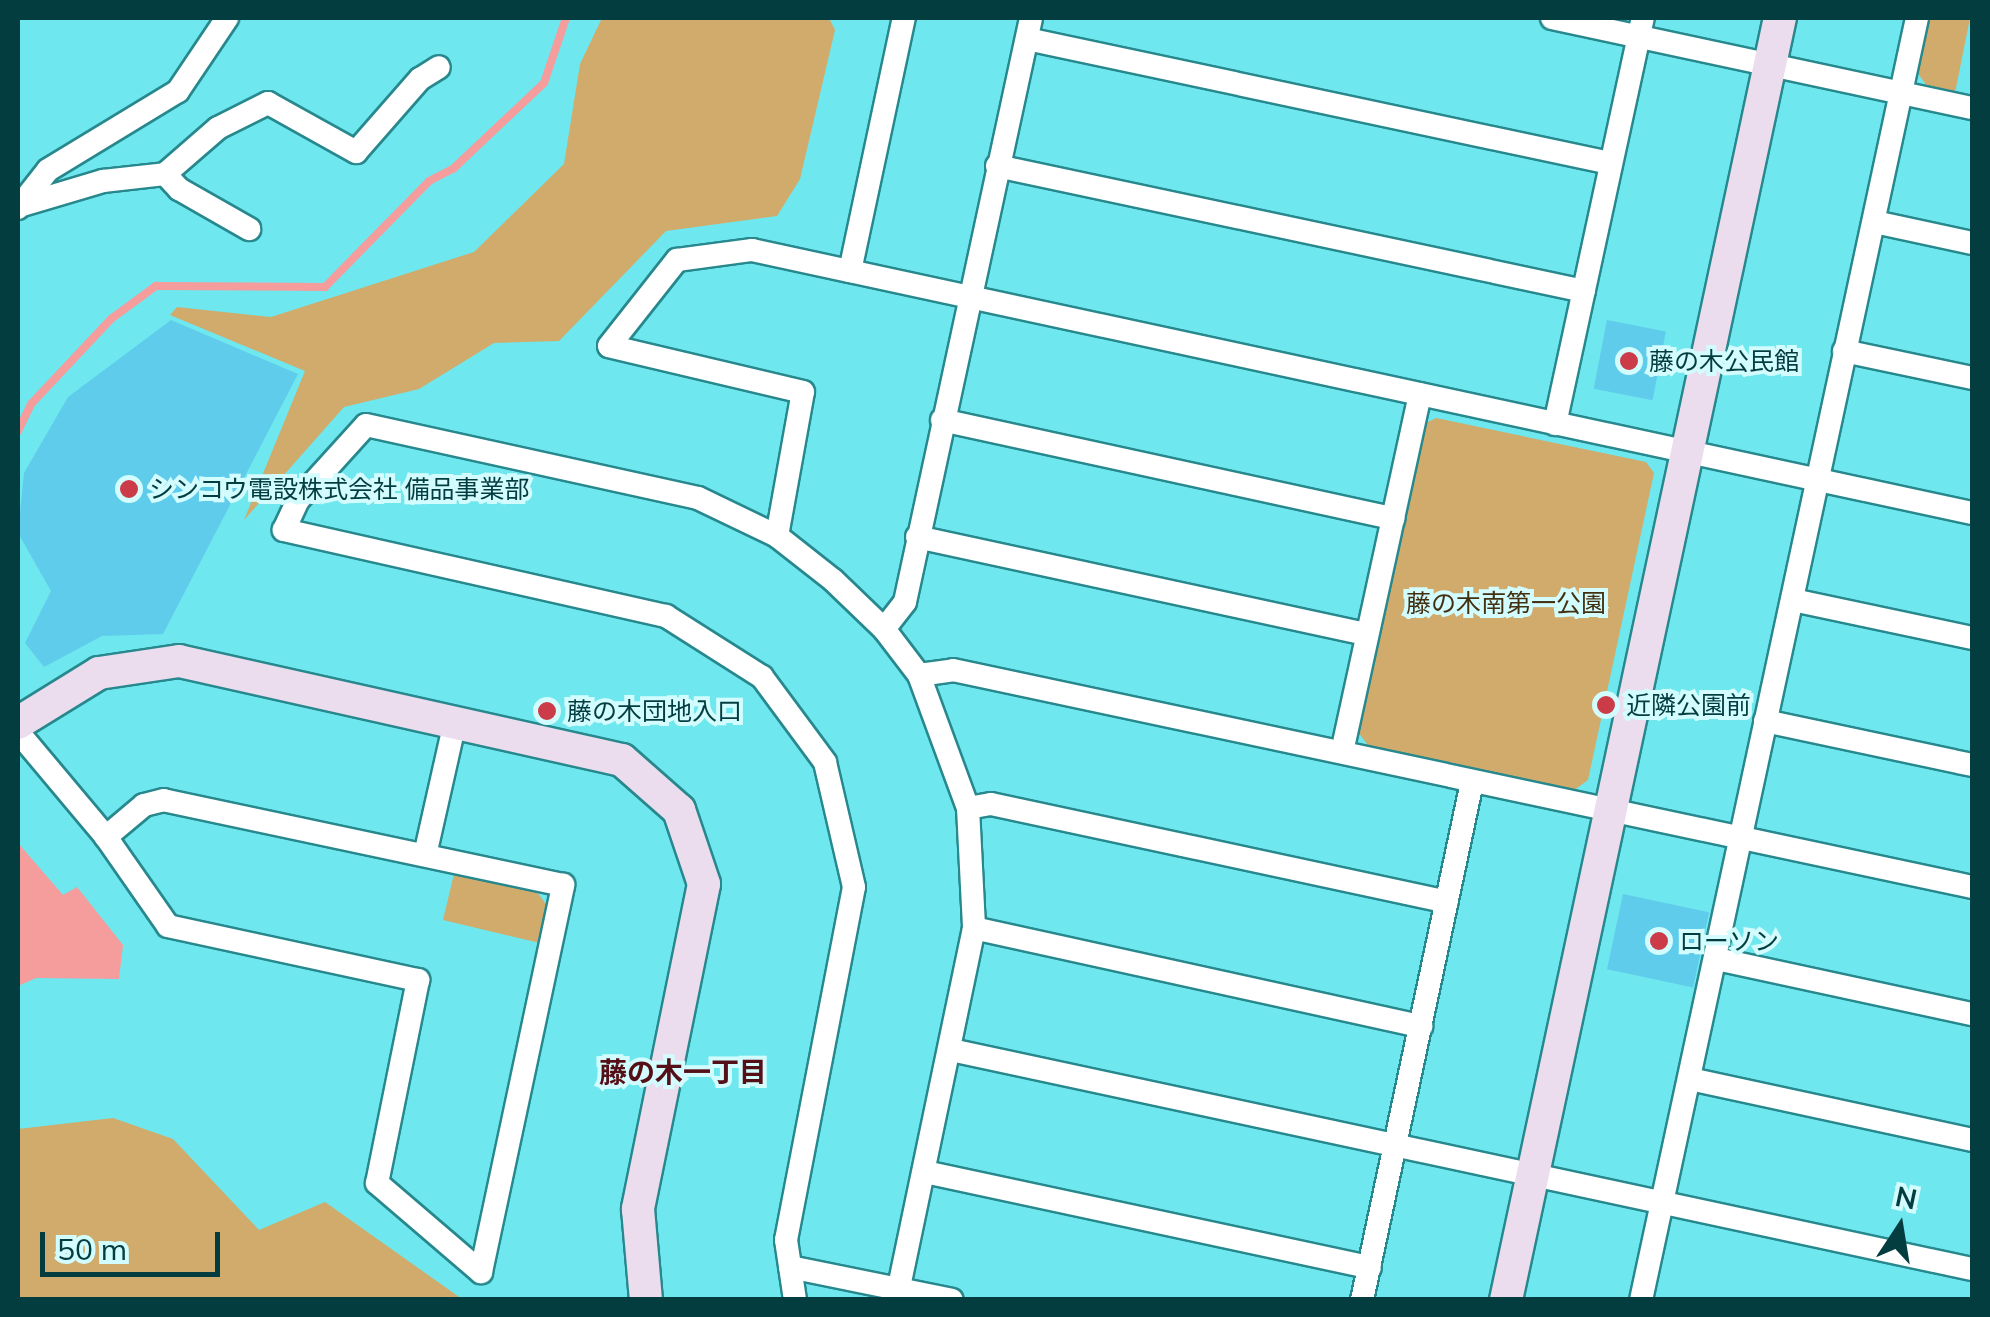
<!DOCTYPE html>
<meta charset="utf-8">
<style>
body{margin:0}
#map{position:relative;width:1990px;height:1317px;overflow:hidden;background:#6fe7ee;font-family:Mulish,"Noto Sans JP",sans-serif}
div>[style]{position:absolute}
.green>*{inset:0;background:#d0ab6b}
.water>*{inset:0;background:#f49d9c}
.stream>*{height:8px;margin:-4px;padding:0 4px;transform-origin:4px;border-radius:4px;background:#f49d9c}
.building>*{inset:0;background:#60ccec;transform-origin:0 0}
.roads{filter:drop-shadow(2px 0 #27888d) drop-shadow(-2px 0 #27888d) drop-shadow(0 2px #27888d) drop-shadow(0 -2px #27888d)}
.street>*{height:22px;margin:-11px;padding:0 11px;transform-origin:11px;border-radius:11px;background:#fff}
.secondary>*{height:32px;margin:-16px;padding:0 16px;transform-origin:16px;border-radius:16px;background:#ebdcee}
.dots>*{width:28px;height:28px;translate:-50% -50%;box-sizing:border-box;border:5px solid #d2fcfe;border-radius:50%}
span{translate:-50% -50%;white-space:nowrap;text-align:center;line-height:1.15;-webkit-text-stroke:8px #d2fcfe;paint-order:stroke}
.poi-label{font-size:25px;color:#033d40}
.left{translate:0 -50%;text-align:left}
.park-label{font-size:25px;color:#423010}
.neighbourhood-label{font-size:28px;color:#550f17;font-weight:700}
.frame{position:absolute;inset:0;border:20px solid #033d40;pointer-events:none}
.north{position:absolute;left:1850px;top:1177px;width:100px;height:100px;-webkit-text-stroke:8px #d2fcfe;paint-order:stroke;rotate:12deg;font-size:28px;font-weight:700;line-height:40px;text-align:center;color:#033d40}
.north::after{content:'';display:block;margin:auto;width:35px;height:45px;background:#033d40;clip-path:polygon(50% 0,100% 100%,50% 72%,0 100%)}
.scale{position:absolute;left:40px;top:1232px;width:180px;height:45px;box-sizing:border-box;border:5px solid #033d40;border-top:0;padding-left:12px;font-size:30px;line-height:35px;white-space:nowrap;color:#033d40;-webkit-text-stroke:8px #d2fcfe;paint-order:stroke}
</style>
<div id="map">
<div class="green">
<div style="clip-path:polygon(602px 18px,829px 18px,835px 30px,800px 179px,777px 216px,666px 231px,559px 341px,494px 343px,419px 389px,344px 407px,244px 520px,305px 371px,170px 315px,177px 307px,271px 317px,474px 252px,564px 164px,580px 64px)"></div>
<div style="clip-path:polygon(1928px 18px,1970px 18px,1955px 93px,1927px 86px,1916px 71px)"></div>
<div style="clip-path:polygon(1436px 418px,1646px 462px,1654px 473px,1588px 780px,1573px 791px,1370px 748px,1358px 732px,1424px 424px)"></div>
<div style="clip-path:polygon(454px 874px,537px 892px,548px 907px,540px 943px,443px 920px)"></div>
<div style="clip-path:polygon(113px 1118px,173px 1139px,259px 1230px,325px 1202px,462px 1299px,18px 1299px,18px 1129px)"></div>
</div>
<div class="water">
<div style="clip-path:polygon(18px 843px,63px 895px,77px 887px,123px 945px,119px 979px,36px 978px,18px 986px)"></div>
</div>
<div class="stream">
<div style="left:18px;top:431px;width:30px;rotate:-64deg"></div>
<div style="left:31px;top:404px;width:117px;rotate:-46.7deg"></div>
<div style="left:111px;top:319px;width:56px;rotate:-36.3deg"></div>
<div style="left:156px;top:286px;width:169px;rotate:0.3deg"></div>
<div style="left:325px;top:287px;width:148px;rotate:-45.5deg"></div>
<div style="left:429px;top:181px;width:28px;rotate:-27deg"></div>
<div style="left:454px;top:168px;width:124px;rotate:-43.4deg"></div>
<div style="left:544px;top:83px;width:69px;rotate:-71.3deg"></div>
</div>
<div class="building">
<div style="clip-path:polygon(171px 320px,298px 374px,163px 634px,102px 636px,44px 667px,25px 643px,51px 591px,18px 533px,24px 473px,68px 397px)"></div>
<div style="left:1607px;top:320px;width:60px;height:70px;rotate:11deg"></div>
<div style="left:1623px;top:894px;width:88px;height:77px;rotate:12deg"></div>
</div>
<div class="roads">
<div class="street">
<div style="left:1552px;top:18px;width:430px;rotate:12.1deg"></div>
<div style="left:1027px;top:39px;width:596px;rotate:12.01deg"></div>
<div style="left:997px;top:166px;width:600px;rotate:12.02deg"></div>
<div style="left:165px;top:174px;width:21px;rotate:47deg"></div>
<div style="left:179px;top:189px;width:81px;rotate:29.7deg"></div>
<div style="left:19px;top:206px;width:88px;rotate:-16.6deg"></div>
<div style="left:103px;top:181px;width:62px;rotate:-6.4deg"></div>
<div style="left:165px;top:174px;width:70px;rotate:-41deg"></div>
<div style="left:218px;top:128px;width:56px;rotate:-26.6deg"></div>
<div style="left:268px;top:103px;width:101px;rotate:29.1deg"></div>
<div style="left:356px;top:152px;width:97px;rotate:-48.8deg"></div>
<div style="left:420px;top:79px;width:22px;rotate:-32deg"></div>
<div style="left:18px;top:208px;width:48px;rotate:-51.7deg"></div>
<div style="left:48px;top:170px;width:152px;rotate:-31.3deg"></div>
<div style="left:178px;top:91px;width:88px;rotate:-56.1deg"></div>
<div style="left:1875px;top:222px;width:99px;rotate:12.2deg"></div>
<div style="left:850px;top:271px;width:259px;rotate:-78deg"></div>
<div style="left:1844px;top:351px;width:131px;rotate:11.9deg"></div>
<div style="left:942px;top:420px;width:462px;rotate:12.3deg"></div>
<div style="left:1555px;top:424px;width:415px;rotate:-77.8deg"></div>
<div style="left:777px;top:536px;width:146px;rotate:-79.8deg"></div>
<div style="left:803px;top:392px;width:199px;rotate:-166.7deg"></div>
<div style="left:609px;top:346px;width:110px;rotate:-51.7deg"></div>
<div style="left:677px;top:260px;width:76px;rotate:-7.6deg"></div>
<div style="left:752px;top:250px;width:1248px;rotate:12.17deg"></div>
<div style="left:917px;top:537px;width:459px;rotate:12.2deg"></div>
<div style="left:1793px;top:600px;width:183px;rotate:12deg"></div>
<div style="left:884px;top:629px;width:34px;rotate:-52deg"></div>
<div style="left:905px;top:602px;width:597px;rotate:-77.82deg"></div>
<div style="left:919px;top:675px;width:34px;rotate:-8deg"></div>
<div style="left:953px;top:670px;width:1042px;rotate:12.02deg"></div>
<div style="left:1765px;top:721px;width:212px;rotate:12deg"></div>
<div style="left:18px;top:732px;width:137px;rotate:50deg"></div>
<div style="left:106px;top:837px;width:108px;rotate:55.1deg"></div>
<div style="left:168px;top:926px;width:256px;rotate:12.2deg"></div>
<div style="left:418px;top:980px;width:207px;rotate:101.4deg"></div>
<div style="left:377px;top:1183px;width:137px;rotate:40.6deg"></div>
<div style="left:481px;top:1272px;width:396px;rotate:-78deg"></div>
<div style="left:563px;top:885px;width:408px;rotate:-168deg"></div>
<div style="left:164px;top:800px;width:21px;rotate:166deg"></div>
<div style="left:144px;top:805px;width:50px;rotate:139.9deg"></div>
<div style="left:1342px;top:752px;width:366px;rotate:-77.7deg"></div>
<div style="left:968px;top:808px;width:23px;rotate:-10deg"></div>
<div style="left:991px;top:804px;width:466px;rotate:12.1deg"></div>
<div style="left:425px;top:855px;width:136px;rotate:-77.3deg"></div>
<div style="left:974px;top:928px;width:458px;rotate:12.4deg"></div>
<div style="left:1717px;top:959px;width:261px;rotate:12.2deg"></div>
<div style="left:951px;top:1050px;width:1044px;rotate:12.11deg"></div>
<div style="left:1690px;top:1079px;width:289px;rotate:12.2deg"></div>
<div style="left:925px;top:1172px;width:455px;rotate:12.1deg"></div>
<div style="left:790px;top:1267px;width:165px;rotate:11.5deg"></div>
<div style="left:795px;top:1300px;width:61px;rotate:-98.5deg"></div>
<div style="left:786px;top:1240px;width:359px;rotate:-79.1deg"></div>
<div style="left:854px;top:887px;width:128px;rotate:-103.1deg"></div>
<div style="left:825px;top:762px;width:106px;rotate:-126.5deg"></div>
<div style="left:762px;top:677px;width:114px;rotate:-147.6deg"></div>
<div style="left:666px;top:616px;width:392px;rotate:-167.3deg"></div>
<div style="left:284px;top:530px;width:33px;rotate:-65deg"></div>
<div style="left:298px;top:500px;width:101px;rotate:-47.8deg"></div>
<div style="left:366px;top:425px;width:340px;rotate:12.4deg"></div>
<div style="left:698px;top:498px;width:88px;rotate:25.7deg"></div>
<div style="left:777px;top:536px;width:71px;rotate:38.2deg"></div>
<div style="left:833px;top:580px;width:71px;rotate:43.9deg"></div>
<div style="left:884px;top:629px;width:58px;rotate:52.7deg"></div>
<div style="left:919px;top:675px;width:142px;rotate:69.8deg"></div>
<div style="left:968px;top:808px;width:120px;rotate:87.1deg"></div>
<div style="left:974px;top:928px;width:368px;rotate:101.8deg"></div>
<div style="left:1362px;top:1300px;width:530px;rotate:-78.01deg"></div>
<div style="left:1641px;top:1300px;width:1311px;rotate:-77.85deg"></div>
</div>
<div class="secondary">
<div style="left:18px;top:723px;width:95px;rotate:-31.7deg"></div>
<div style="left:99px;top:673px;width:81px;rotate:-8.5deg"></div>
<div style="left:179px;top:661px;width:454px;rotate:12.6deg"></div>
<div style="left:622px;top:760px;width:76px;rotate:41.3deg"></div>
<div style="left:679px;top:810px;width:78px;rotate:71.3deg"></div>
<div style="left:704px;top:884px;width:332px;rotate:101.5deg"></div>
<div style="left:638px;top:1209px;width:91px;rotate:85deg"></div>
<div style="left:1506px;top:1300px;width:1311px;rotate:-77.94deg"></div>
</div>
</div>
<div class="dots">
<div style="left:1629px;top:361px;background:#cb3b48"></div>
<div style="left:129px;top:489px;background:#cb3b48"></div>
<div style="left:1606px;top:705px;background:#cb3b48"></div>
<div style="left:547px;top:711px;background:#cb3b48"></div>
<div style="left:1659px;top:941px;background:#cb3b48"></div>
</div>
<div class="poi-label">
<span class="left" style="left:1649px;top:361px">藤の木公民館</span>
<span class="left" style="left:149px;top:489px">シンコウ電設株式会社 備品事業部</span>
<span class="left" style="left:1626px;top:705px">近隣公園前</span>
<span class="left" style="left:567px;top:711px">藤の木団地入口</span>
<span class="left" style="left:1679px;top:941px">ローソン</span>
</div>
<div class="park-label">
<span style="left:1506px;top:603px">藤の木南第一公園</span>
</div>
<div class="neighbourhood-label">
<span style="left:683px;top:1072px">藤の木一丁目</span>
</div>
<div class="frame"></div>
<div class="north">N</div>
<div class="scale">50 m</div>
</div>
